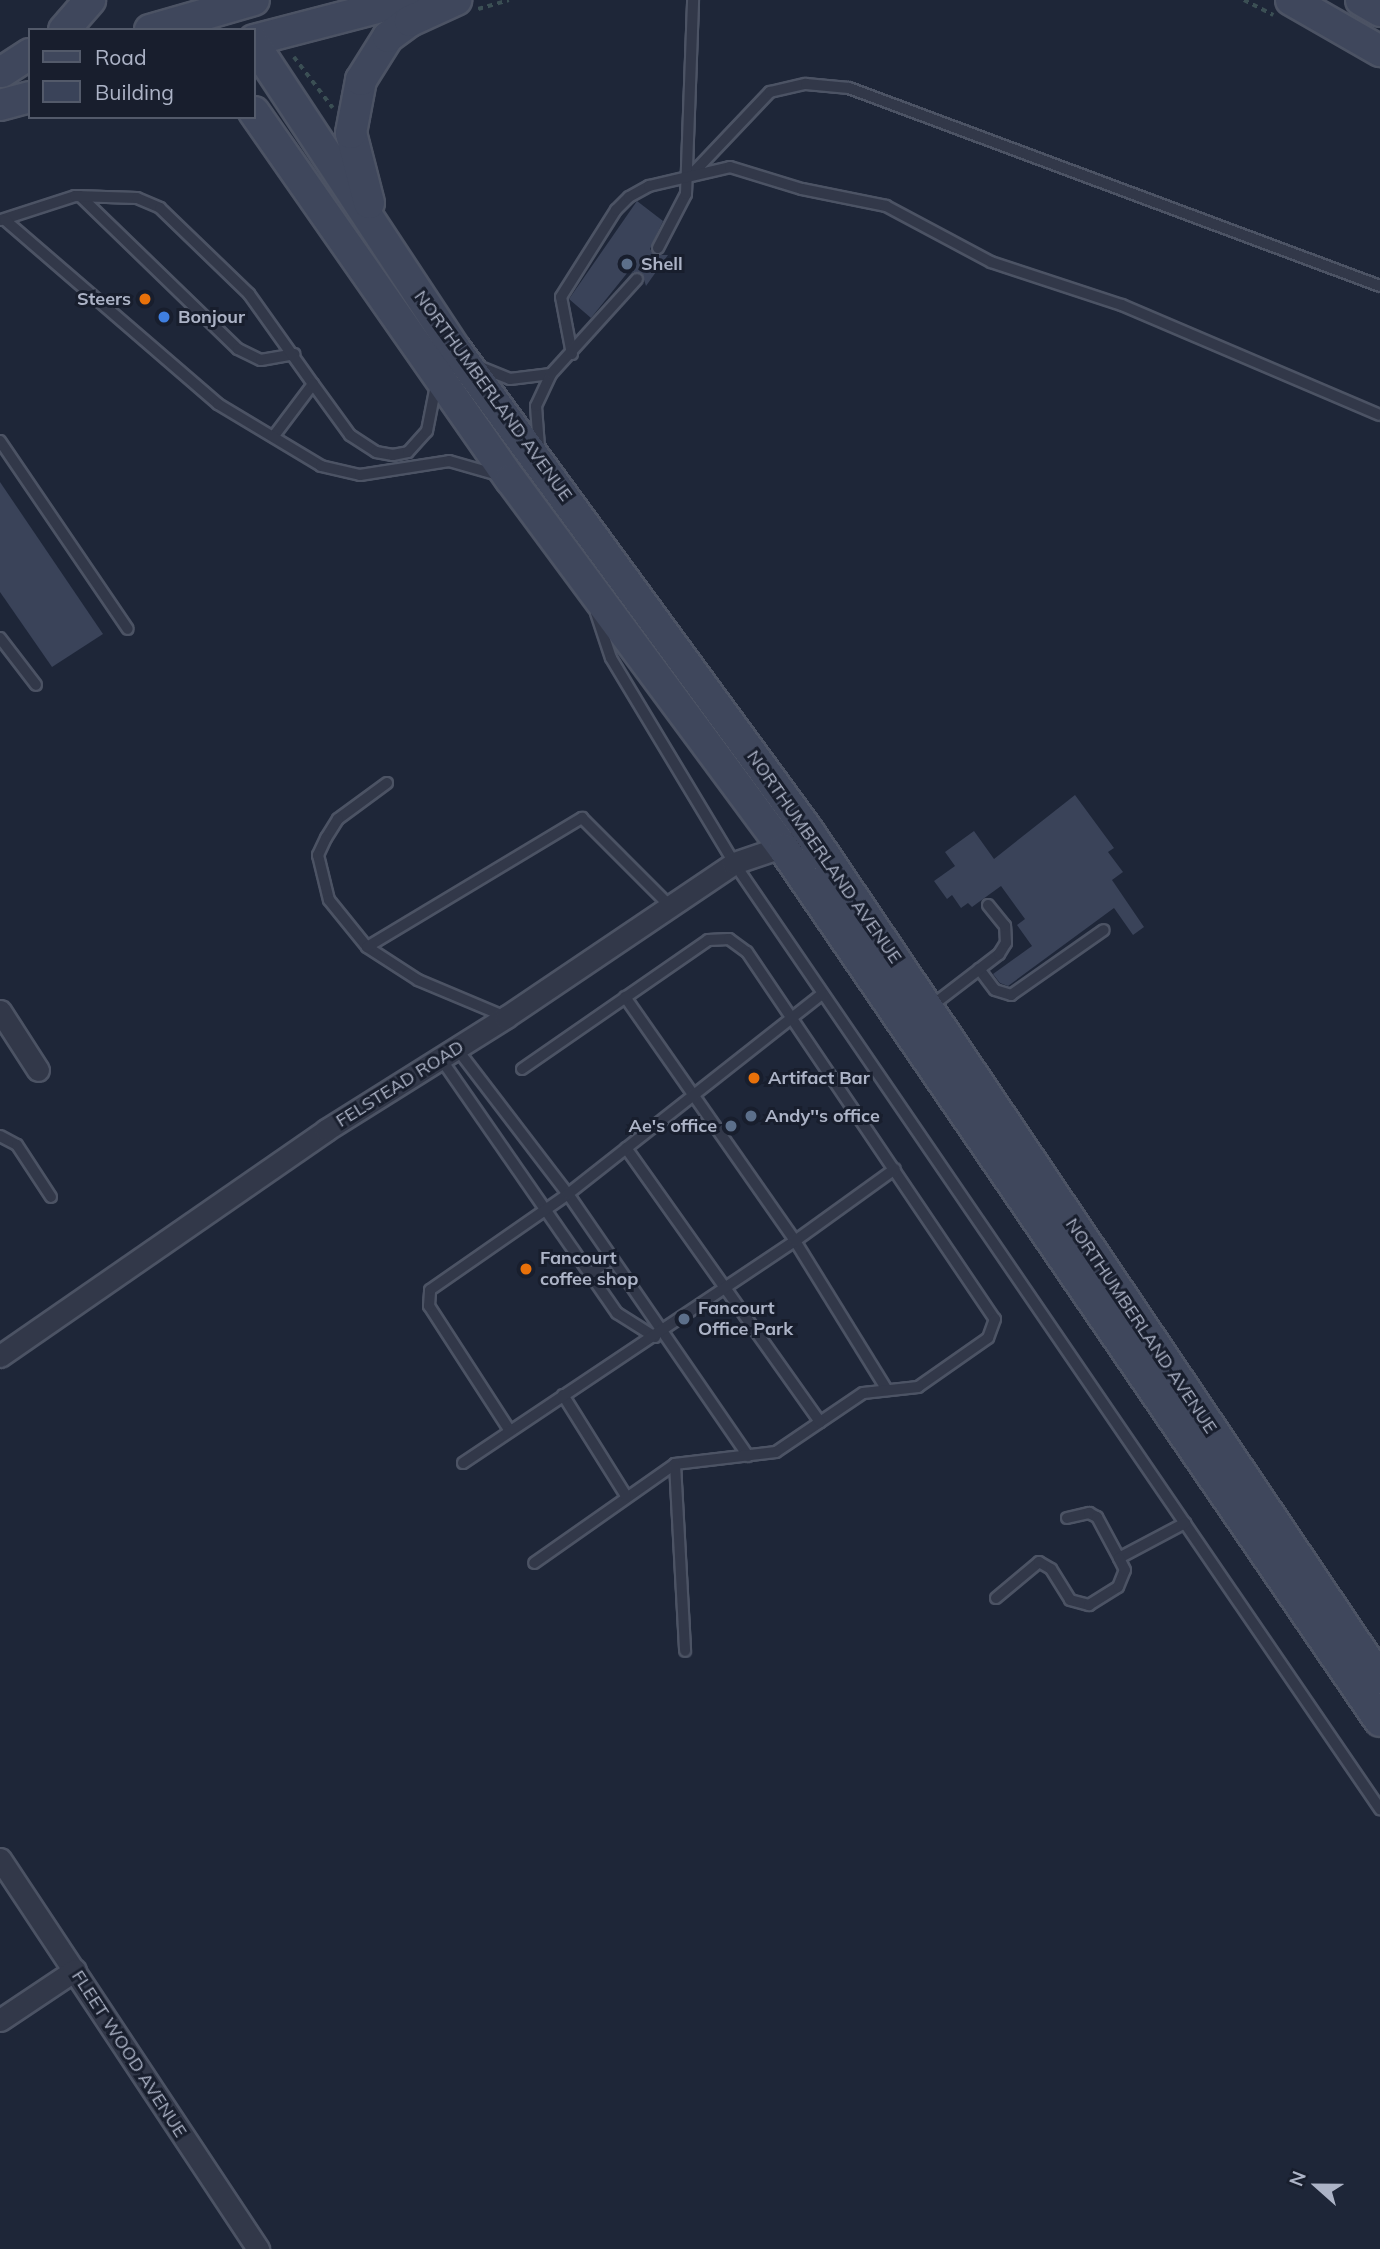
<!DOCTYPE html>
<style>
body{margin:0}
#map{position:relative;width:1380px;height:2249px;overflow:hidden;background:#1e2638;font-family:Mulish,sans-serif}
div>[style]{position:absolute}
.building>*{inset:0;background:#3a4359}
.path>*{height:3.5px;margin-top:-1.75px;transform-origin:0;background:repeating-linear-gradient(90deg,#3b4f54 0 5px,transparent 0 10px)}
.roads{filter:drop-shadow(2px 0 #4c5364) drop-shadow(-2px 0 #4c5364) drop-shadow(0 2px #4c5364) drop-shadow(0 -2px #4c5364)}
.lane>*{height:10px;margin:-5px;padding:0 5px;transform-origin:5px;border-radius:5px;background:#323849}
.street>*{height:21px;margin:-10.5px;padding:0 10.5px;transform-origin:10.5px;border-radius:10.5px;background:#323849}
.secondary>*{height:30px;margin:-15px;padding:0 15px;transform-origin:15px;border-radius:15px;background:#3f475c}
.dots>*{width:19px;height:19px;translate:-50% -50%;box-sizing:border-box;border:4px solid #181e2d;border-radius:50%}
span{translate:-50% -50%;white-space:nowrap;text-align:center;line-height:1.15;-webkit-text-stroke:6px #181e2d;paint-order:stroke}
.poi-label{font-size:18px;color:#acb3c6;font-weight:700}
.left{translate:0 -50%;text-align:left}
.right{translate:-100% -50%;text-align:right}
.street-label{font-size:18px;color:#acb3c6}
.legend{position:absolute;left:28px;top:28px;width:228px;height:91px;box-sizing:border-box;background:#181e2d;border:2px solid #535a6a;margin:0;padding:9px 12px;list-style:none;font-size:21px;color:#acb3c6}
.legend li{display:flex;align-items:center;gap:14px;height:35px}
.legend b{width:35px;border:2px solid #535a6a}
.north{position:absolute;left:1282px;top:2151px;width:70px;height:70px;-webkit-text-stroke:5px #181e2d;paint-order:stroke;rotate:291deg;font-size:19px;font-weight:700;line-height:28px;text-align:center;color:#acb3c6}
.north::after{content:'';display:block;margin:auto;width:24px;height:32px;background:#acb3c6;clip-path:polygon(50% 0,100% 100%,50% 72%,0 100%)}
</style>
<div id="map">
<div class="building">
<div style="clip-path:polygon(637px 201px,663px 221px,650px 249px,655px 255px,668px 255px,646px 286px,642px 273px,628px 272px,591px 318px,569px 299px)"></div>
<div style="clip-path:polygon(0 482px,103px 634px,52px 667px,0 592px)"></div>
<div style="clip-path:polygon(1075px 795px,1114px 848px,1108px 852px,1123px 872px,1112px 880px,1144px 927px,1133px 935px,1114px 908px,1008px 986px,1000px 983px,993px 974px,1032px 946px,1017px 925px,1025px 919px,1001px 886px,972px 907px,968px 903px,961px 908px,952px 895px,947px 899px,934px 881px,955px 866px,945px 852px,974px 831px,994px 859px)"></div>
</div>
<div class="path">
<div style="left:1244px;top:0;width:33px;rotate:27deg"></div>
<div style="left:478px;top:9px;width:32px;rotate:-16deg"></div>
<div style="left:294px;top:57px;width:64px;rotate:52.6deg"></div>
</div>
<div class="roads">
<div class="lane">
<div style="left:693px;top:173px;width:112px;rotate:-46.5deg"></div>
<div style="left:770px;top:92px;width:37px;rotate:-13deg"></div>
<div style="left:806px;top:84px;width:43px;rotate:5.3deg"></div>
<div style="left:849px;top:88px;width:567px;rotate:20.45deg"></div>
<div style="left:80px;top:196px;width:220px;rotate:44.1deg"></div>
<div style="left:238px;top:349px;width:25px;rotate:26deg"></div>
<div style="left:261px;top:360px;width:34px;rotate:-10deg"></div>
<div style="left:1px;top:220px;width:78px;rotate:-18deg"></div>
<div style="left:75px;top:196px;width:62px;rotate:1.8deg"></div>
<div style="left:137px;top:198px;width:25px;rotate:23deg"></div>
<div style="left:160px;top:208px;width:124px;rotate:44deg"></div>
<div style="left:249px;top:294px;width:110px;rotate:54.6deg"></div>
<div style="left:313px;top:384px;width:66px;rotate:127deg"></div>
<div style="left:5px;top:220px;width:281px;rotate:40.8deg"></div>
<div style="left:218px;top:404px;width:120px;rotate:31deg"></div>
<div style="left:321px;top:466px;width:40px;rotate:13deg"></div>
<div style="left:360px;top:475px;width:90px;rotate:-8.9deg"></div>
<div style="left:449px;top:461px;width:51px;rotate:15.9deg"></div>
<div style="left:658px;top:248px;width:61px;rotate:-62.6deg"></div>
<div style="left:686px;top:194px;width:194px;rotate:-87.9deg"></div>
<div style="left:572px;top:354px;width:58px;rotate:-100.9deg"></div>
<div style="left:561px;top:297px;width:103px;rotate:-57.7deg"></div>
<div style="left:616px;top:210px;width:18px;rotate:-45deg"></div>
<div style="left:629px;top:197px;width:23px;rotate:-29deg"></div>
<div style="left:649px;top:186px;width:83px;rotate:-13.2deg"></div>
<div style="left:730px;top:167px;width:75px;rotate:17deg"></div>
<div style="left:802px;top:189px;width:86px;rotate:11.4deg"></div>
<div style="left:886px;top:206px;width:119px;rotate:28.1deg"></div>
<div style="left:991px;top:262px;width:138px;rotate:18.2deg"></div>
<div style="left:1122px;top:305px;width:280px;rotate:23.1deg"></div>
<div style="left:480px;top:367px;width:32px;rotate:22deg"></div>
<div style="left:510px;top:379px;width:41px;rotate:-7deg"></div>
<div style="left:313px;top:384px;width:63px;rotate:54deg"></div>
<div style="left:350px;top:435px;width:31px;rotate:33deg"></div>
<div style="left:376px;top:452px;width:17px;rotate:10deg"></div>
<div style="left:393px;top:455px;width:15px;rotate:-11deg"></div>
<div style="left:408px;top:452px;width:28px;rotate:-48deg"></div>
<div style="left:427px;top:431px;width:47px;rotate:-78.9deg"></div>
<div style="left:0;top:441px;width:227px;rotate:55.8deg"></div>
<div style="left:539px;top:447px;width:41px;rotate:-94.2deg"></div>
<div style="left:536px;top:406px;width:35px;rotate:-65deg"></div>
<div style="left:551px;top:374px;width:128px;rotate:-47.8deg"></div>
<div style="left:596px;top:613px;width:47px;rotate:71.6deg"></div>
<div style="left:611px;top:658px;width:239px;rotate:59deg"></div>
<div style="left:734px;top:863px;width:1146px;rotate:55.67deg"></div>
<div style="left:0;top:638px;width:59px;rotate:52.5deg"></div>
<div style="left:387px;top:783px;width:61px;rotate:143.7deg"></div>
<div style="left:338px;top:819px;width:22px;rotate:122deg"></div>
<div style="left:326px;top:838px;width:19px;rotate:115deg"></div>
<div style="left:318px;top:855px;width:46px;rotate:76.3deg"></div>
<div style="left:329px;top:900px;width:60px;rotate:51deg"></div>
<div style="left:367px;top:947px;width:61px;rotate:32.9deg"></div>
<div style="left:418px;top:980px;width:95px;rotate:22.8deg"></div>
<div style="left:367px;top:947px;width:251px;rotate:-31deg"></div>
<div style="left:582px;top:818px;width:124px;rotate:45deg"></div>
<div style="left:979px;top:969px;width:26px;rotate:53deg"></div>
<div style="left:995px;top:990px;width:17px;rotate:17deg"></div>
<div style="left:1011px;top:995px;width:113px;rotate:-35deg"></div>
<div style="left:625px;top:997px;width:297px;rotate:55.1deg"></div>
<div style="left:795px;top:1241px;width:175px;rotate:58.3deg"></div>
<div style="left:930px;top:1007px;width:87px;rotate:-37.5deg"></div>
<div style="left:999px;top:954px;width:13px;rotate:-58deg"></div>
<div style="left:1006px;top:943px;width:17px;rotate:-93deg"></div>
<div style="left:1005px;top:926px;width:27px;rotate:-129deg"></div>
<div style="left:457px;top:1049px;width:183px;rotate:52.6deg"></div>
<div style="left:568px;top:1194px;width:318px;rotate:55.5deg"></div>
<div style="left:441px;top:1059px;width:309px;rotate:55.3deg"></div>
<div style="left:617px;top:1313px;width:45px;rotate:32.3deg"></div>
<div style="left:522px;top:1069px;width:226px;rotate:-34.7deg"></div>
<div style="left:708px;top:940px;width:21px;rotate:-3deg"></div>
<div style="left:729px;top:939px;width:22px;rotate:36deg"></div>
<div style="left:747px;top:952px;width:443px;rotate:56deg"></div>
<div style="left:995px;top:1319px;width:20px;rotate:110deg"></div>
<div style="left:988px;top:1338px;width:85px;rotate:145deg"></div>
<div style="left:918px;top:1387px;width:55px;rotate:173.8deg"></div>
<div style="left:863px;top:1393px;width:105px;rotate:145.9deg"></div>
<div style="left:776px;top:1452px;width:102px;rotate:173.2deg"></div>
<div style="left:675px;top:1464px;width:172px;rotate:144.9deg"></div>
<div style="left:0;top:1136px;width:19px;rotate:28deg"></div>
<div style="left:17px;top:1145px;width:62px;rotate:56.8deg"></div>
<div style="left:626px;top:1148px;width:336px;rotate:54.7deg"></div>
<div style="left:590px;top:1274px;width:26px;rotate:-36deg"></div>
<div style="left:563px;top:1395px;width:119px;rotate:58deg"></div>
<div style="left:510px;top:1431px;width:149px;rotate:-122.9deg"></div>
<div style="left:429px;top:1306px;width:16px;rotate:-86deg"></div>
<div style="left:430px;top:1290px;width:168px;rotate:-34.8deg"></div>
<div style="left:568px;top:1194px;width:323px;rotate:-38.2deg"></div>
<div style="left:463px;top:1463px;width:399px;rotate:-33.8deg"></div>
<div style="left:795px;top:1241px;width:123px;rotate:-35.8deg"></div>
<div style="left:675px;top:1464px;width:187px;rotate:86.9deg"></div>
<div style="left:1067px;top:1518px;width:23px;rotate:-13deg"></div>
<div style="left:1089px;top:1513px;width:9px;rotate:27deg"></div>
<div style="left:1097px;top:1517px;width:47px;rotate:61.8deg"></div>
<div style="left:1119px;top:1558px;width:75px;rotate:-27.9deg"></div>
<div style="left:996px;top:1598px;width:56px;rotate:-39.9deg"></div>
<div style="left:1039px;top:1562px;width:14px;rotate:30deg"></div>
<div style="left:1051px;top:1569px;width:36px;rotate:58deg"></div>
<div style="left:1070px;top:1600px;width:20px;rotate:15deg"></div>
<div style="left:1089px;top:1605px;width:34px;rotate:-32deg"></div>
<div style="left:1118px;top:1587px;width:18px;rotate:-68deg"></div>
<div style="left:1125px;top:1570px;width:13px;rotate:-117deg"></div>
</div>
<div class="street">
<div style="left:0;top:1011px;width:70px;rotate:57.2deg"></div>
<div style="left:0;top:1356px;width:397px;rotate:-34.7deg"></div>
<div style="left:326px;top:1130px;width:213px;rotate:-32.1deg"></div>
<div style="left:506px;top:1017px;width:275px;rotate:-34deg"></div>
<div style="left:734px;top:863px;width:62px;rotate:-18.7deg"></div>
<div style="left:0;top:1859px;width:468px;rotate:56.5deg"></div>
<div style="left:0;top:2020px;width:90px;rotate:-33.7deg"></div>
</div>
<div class="secondary">
<div style="left:1291px;top:0;width:103px;rotate:29.8deg"></div>
<div style="left:1361px;top:0;width:22px;rotate:30deg"></div>
<div style="left:64px;top:30px;width:40px;rotate:-49deg"></div>
<div style="left:150px;top:30px;width:108px;rotate:-16.1deg"></div>
<div style="left:254px;top:40px;width:159px;rotate:-14.6deg"></div>
<div style="left:254px;top:44px;width:367px;rotate:56.6deg"></div>
<div style="left:456px;top:350px;width:597px;rotate:53.78deg"></div>
<div style="left:809px;top:832px;width:1021px;rotate:56.01deg"></div>
<div style="left:2px;top:72px;width:33px;rotate:-33deg"></div>
<div style="left:0;top:105px;width:31px;rotate:-15deg"></div>
<div style="left:254px;top:112px;width:449px;rotate:55.1deg"></div>
<div style="left:511px;top:480px;width:459px;rotate:53.5deg"></div>
<div style="left:784px;top:849px;width:1056px;rotate:55.65deg"></div>
<div style="left:369px;top:203px;width:72px;rotate:-104.4deg"></div>
<div style="left:351px;top:133px;width:54px;rotate:-79.3deg"></div>
<div style="left:361px;top:80px;width:51px;rotate:-57.9deg"></div>
<div style="left:388px;top:37px;width:27px;rotate:-36deg"></div>
<div style="left:410px;top:21px;width:51px;rotate:-24.5deg"></div>
</div>
</div>
<div class="dots">
<div style="left:627px;top:264px;background:#5c6f8a"></div>
<div style="left:145px;top:299px;background:#e8710a"></div>
<div style="left:164px;top:317px;background:#3f7fe0"></div>
<div style="left:754px;top:1078px;background:#e8710a"></div>
<div style="left:751px;top:1116px;background:#5c6f8a"></div>
<div style="left:731px;top:1126px;background:#5c6f8a"></div>
<div style="left:526px;top:1269px;background:#e8710a"></div>
<div style="left:684px;top:1319px;background:#5c6f8a"></div>
</div>
<div class="poi-label">
<span class="left" style="left:641px;top:264px">Shell</span>
<span class="right" style="left:131px;top:299px">Steers</span>
<span class="left" style="left:178px;top:317px">Bonjour</span>
<span class="left" style="left:768px;top:1078px">Artifact Bar</span>
<span class="left" style="left:765px;top:1116px">Andy''s office</span>
<span class="right" style="left:717px;top:1126px">Ae's office</span>
<span class="left" style="left:540px;top:1269px">Fancourt<br>coffee shop</span>
<span class="left" style="left:698px;top:1319px">Fancourt<br>Office Park</span>
</div>
<div class="street-label">
<span style="left:493px;top:396px;rotate:54deg">NORTHUMBERLAND AVENUE</span>
<span style="left:824px;top:857px;rotate:55deg">NORTHUMBERLAND AVENUE</span>
<span style="left:400px;top:1084px;rotate:-32deg">FELSTEAD ROAD</span>
<span style="left:1141px;top:1326px;rotate:56deg">NORTHUMBERLAND AVENUE</span>
<span style="left:129px;top:2054px;rotate:57deg">FLEET WOOD AVENUE</span>
</div>
<ul class="legend">
<li><b style="height:9px;background:#3f475c"></b>Road</li>
<li><b style="height:19px;background:#3a4359"></b>Building</li>
</ul>
<div class="north">N</div>
</div>
